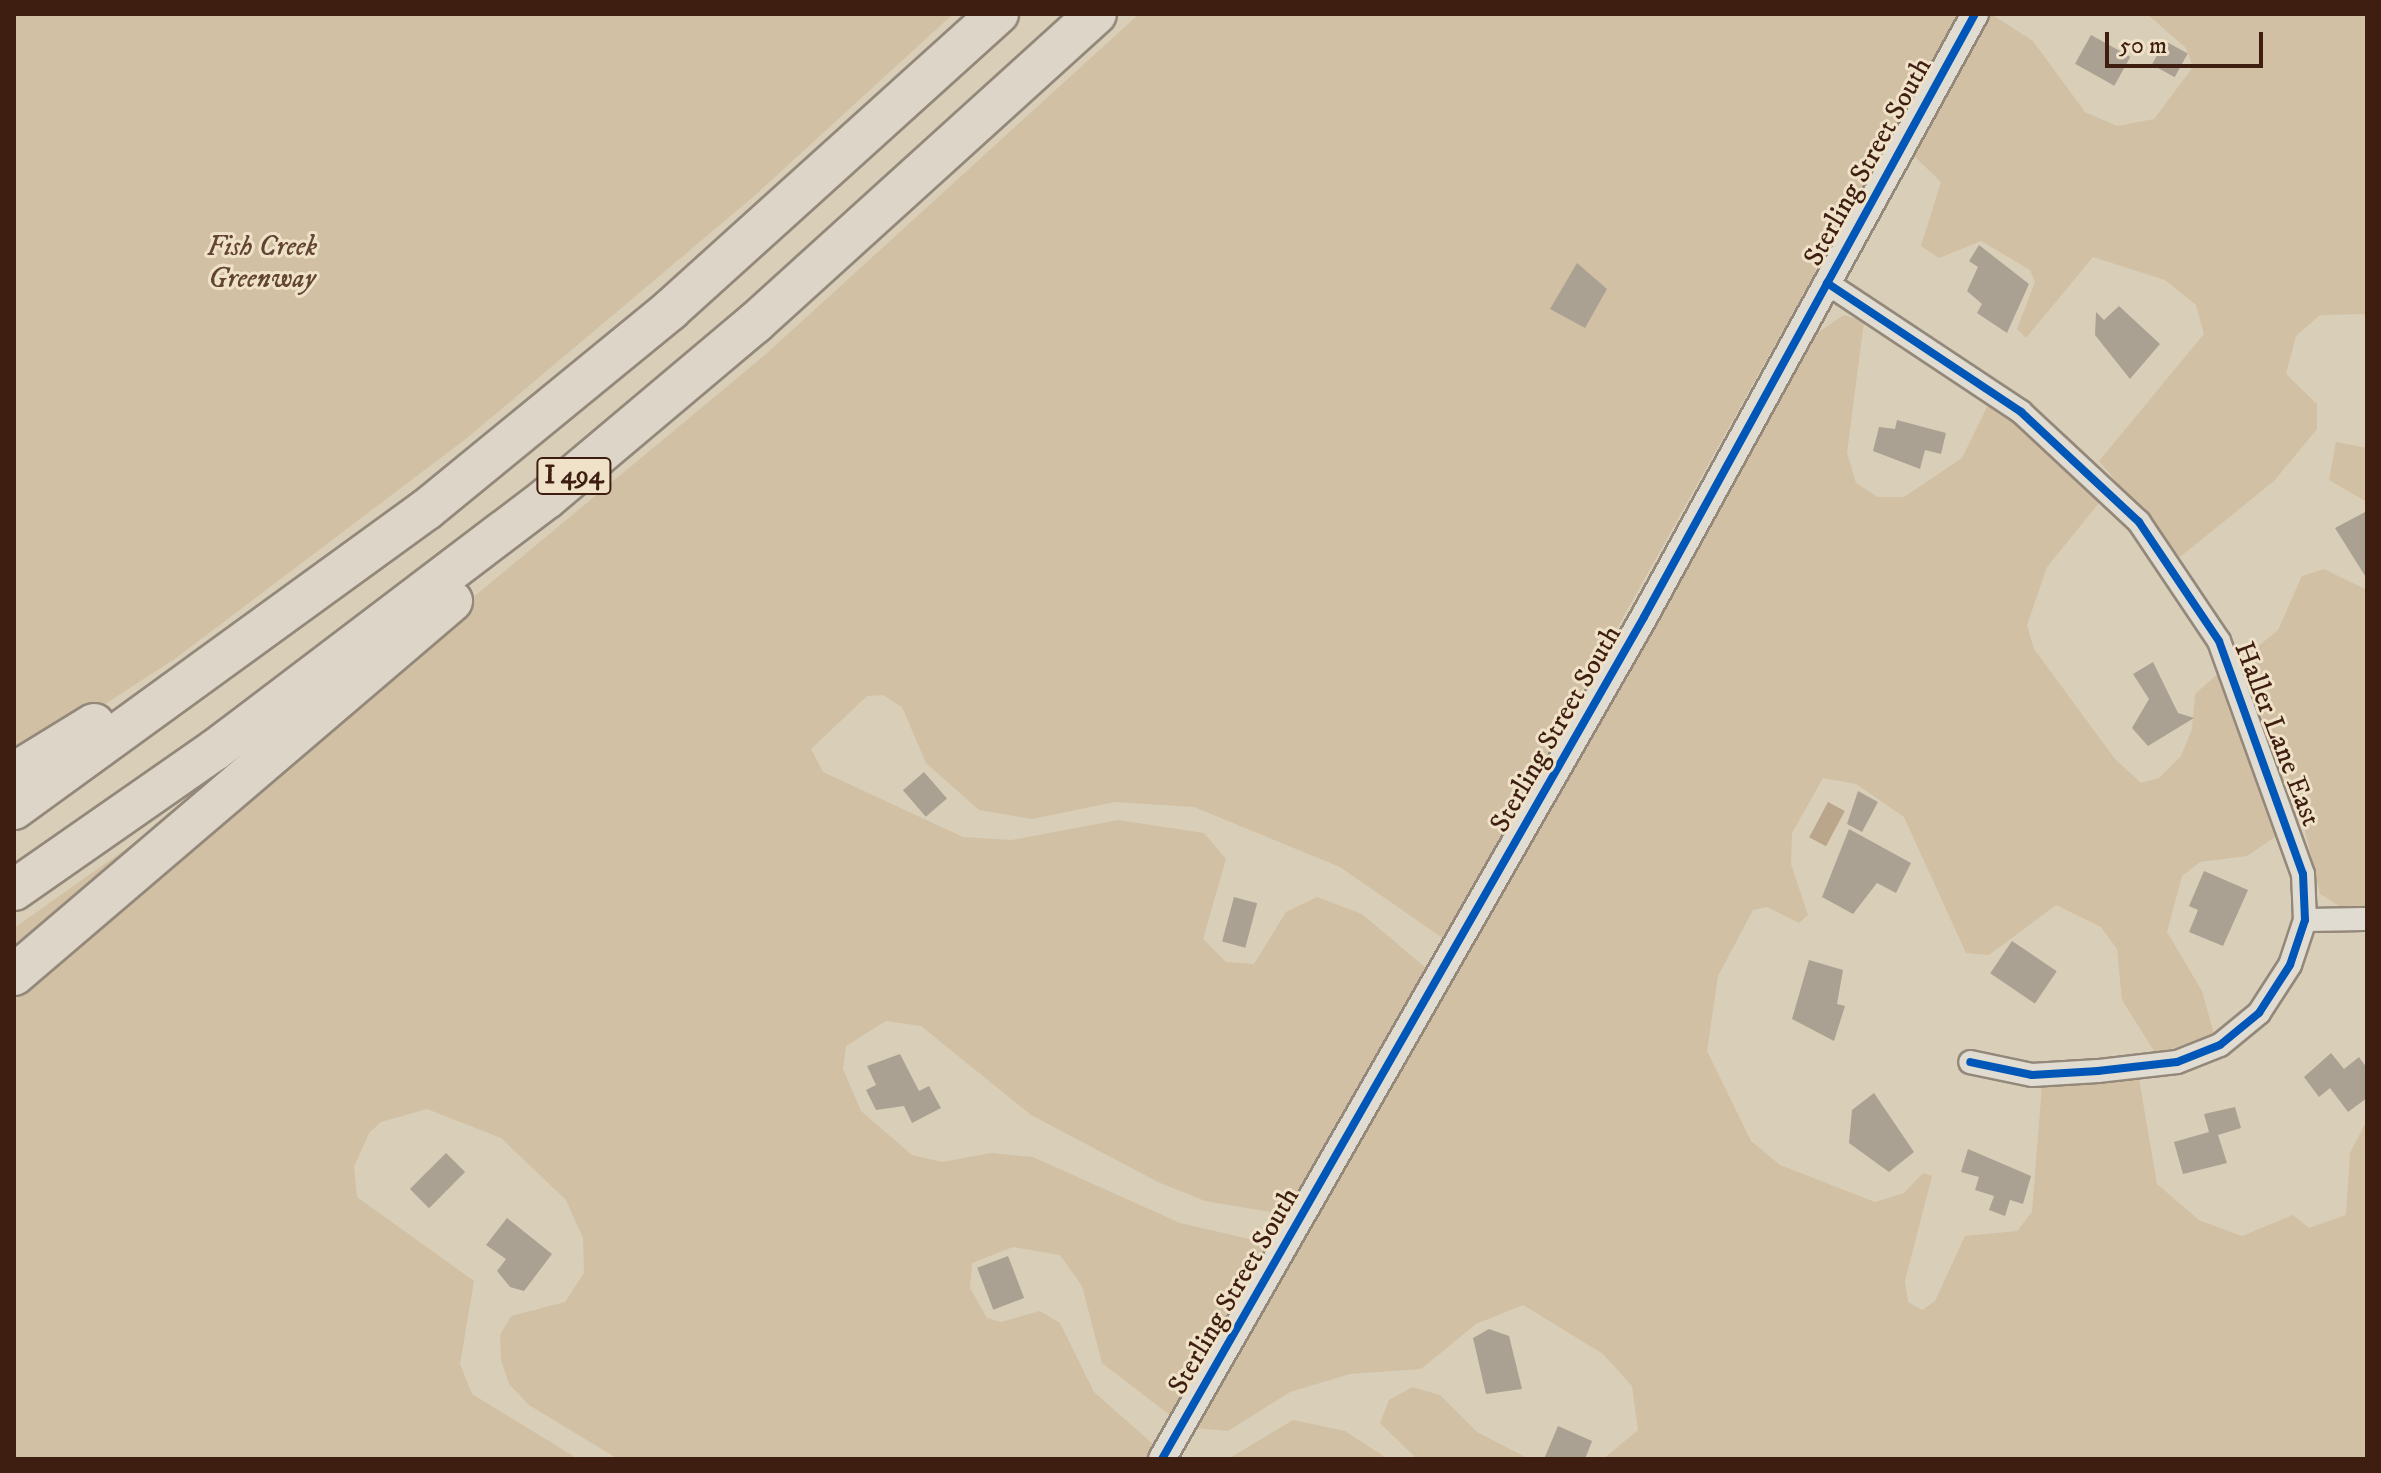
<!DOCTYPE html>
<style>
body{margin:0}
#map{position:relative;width:2381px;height:1473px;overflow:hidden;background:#d9ceb8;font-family:"IM FELL DW Pica",serif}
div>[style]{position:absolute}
.green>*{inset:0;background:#d1c0a3}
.water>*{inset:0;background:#baa68a;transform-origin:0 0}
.building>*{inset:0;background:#aba192;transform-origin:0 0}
.roads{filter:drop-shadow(2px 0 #93887a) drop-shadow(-2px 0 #93887a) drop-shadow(0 2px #93887a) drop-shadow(0 -2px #93887a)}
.minor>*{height:22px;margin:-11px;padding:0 11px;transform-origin:11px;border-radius:11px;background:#e1dcd1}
.tertiary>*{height:26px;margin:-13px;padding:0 13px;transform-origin:13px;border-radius:13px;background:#e1dcd1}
.motorway>*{height:40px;margin:-20px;padding:0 20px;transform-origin:20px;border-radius:20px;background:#dcd5c8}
.cycleway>*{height:8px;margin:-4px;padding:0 4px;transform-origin:4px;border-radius:4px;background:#0057b8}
span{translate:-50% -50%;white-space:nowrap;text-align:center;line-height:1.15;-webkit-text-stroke:6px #efe2c8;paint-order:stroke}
.shield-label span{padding:2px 6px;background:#efe2c8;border:2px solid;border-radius:6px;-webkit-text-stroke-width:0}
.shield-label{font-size:26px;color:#3f1e12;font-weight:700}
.street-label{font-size:28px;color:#3f1e12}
.park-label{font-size:28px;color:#624432;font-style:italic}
.frame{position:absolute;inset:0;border:16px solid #3f1e12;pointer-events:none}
.scale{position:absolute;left:2105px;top:32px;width:158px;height:36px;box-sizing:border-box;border:4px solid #3f1e12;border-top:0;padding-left:10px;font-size:24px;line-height:28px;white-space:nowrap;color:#3f1e12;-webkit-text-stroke:6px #efe2c8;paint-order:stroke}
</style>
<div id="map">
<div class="green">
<div style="clip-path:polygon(14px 14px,953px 14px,753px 197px,467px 438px,176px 658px,14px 763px)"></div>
<div style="clip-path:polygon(1139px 14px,1959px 14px,1444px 939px,1340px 867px,1194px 807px,1115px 802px,1032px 819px,979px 810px,926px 763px,902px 707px,883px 695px,867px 696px,811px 749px,823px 772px,963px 837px,1012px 840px,1118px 820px,1204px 833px,1226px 859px,1203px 939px,1226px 962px,1254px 964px,1286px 912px,1317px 897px,1362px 914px,1427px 969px,1288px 1215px,1205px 1201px,1158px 1182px,1031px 1115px,921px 1026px,886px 1021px,846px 1046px,843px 1069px,861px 1111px,912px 1155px,942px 1162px,991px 1153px,1033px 1157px,1180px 1223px,1271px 1244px,1171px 1416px,1102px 1363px,1082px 1286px,1060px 1255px,1013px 1247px,972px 1263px,970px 1288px,987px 1318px,1001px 1322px,1040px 1311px,1060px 1323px,1094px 1392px,1154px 1445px,1146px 1459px,618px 1459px,529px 1405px,509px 1384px,501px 1360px,500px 1335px,511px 1316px,565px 1302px,584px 1273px,583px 1238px,566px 1200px,501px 1138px,427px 1109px,381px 1122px,369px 1133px,354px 1167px,357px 1197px,474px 1281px,460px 1364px,472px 1394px,578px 1459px,14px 1459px,14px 989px,185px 837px,766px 354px)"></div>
<div style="clip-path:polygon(1991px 14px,2033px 41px,2085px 112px,2117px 126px,2154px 119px,2193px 67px,2186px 48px,2147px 14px,2367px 14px,2367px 314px,2320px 315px,2296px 336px,2286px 374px,2317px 404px,2317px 429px,2274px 481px,2180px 557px,2099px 461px,2204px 334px,2196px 305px,2165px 280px,2093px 257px,2026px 338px,2017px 329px,2035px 282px,2030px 270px,1981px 241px,1939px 258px,1921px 246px,1941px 182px,1913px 155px)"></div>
<div style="clip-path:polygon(1844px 315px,1864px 321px,1847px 453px,1856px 483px,1878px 497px,1904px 497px,1962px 458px,1989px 403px,2011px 417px,2103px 498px,2047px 567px,2027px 625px,2034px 649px,2115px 759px,2141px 783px,2159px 778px,2181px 756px,2192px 729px,2195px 694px,2220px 672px,2281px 833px,2247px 856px,2200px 862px,2182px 876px,2167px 932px,2202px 991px,2214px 1034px,2156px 1054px,2122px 1000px,2117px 949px,2101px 927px,2056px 905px,1989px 955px,1966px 953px,1904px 817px,1856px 784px,1823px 778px,1792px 833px,1791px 864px,1808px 915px,1799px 923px,1767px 907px,1753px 910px,1718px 976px,1707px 1051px,1751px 1141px,1780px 1165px,1875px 1202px,1904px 1193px,1923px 1173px,1932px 1176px,1905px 1281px,1908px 1302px,1922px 1310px,1935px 1301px,1965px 1236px,2017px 1231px,2032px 1212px,2042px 1086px,2139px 1079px,2157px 1184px,2199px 1220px,2242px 1236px,2293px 1215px,2309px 1228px,2346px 1215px,2350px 1153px,2367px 1120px,2367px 1459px,1603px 1459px,1638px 1430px,1632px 1386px,1603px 1354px,1523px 1305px,1476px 1324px,1421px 1369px,1350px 1374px,1290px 1392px,1228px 1431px,1195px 1428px,1817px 333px)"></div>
<div style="clip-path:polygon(2336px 442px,2367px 448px,2367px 502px,2329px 480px)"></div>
<div style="clip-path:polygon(2324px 569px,2367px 590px,2367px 908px,2344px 909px,2320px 894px,2303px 822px,2241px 660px,2278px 630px,2302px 576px)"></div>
<div style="clip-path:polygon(171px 817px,14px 965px,14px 928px)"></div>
<div style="clip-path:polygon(1412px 1387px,1440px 1395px,1477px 1432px,1529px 1459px,1417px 1459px,1380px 1423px,1389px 1400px)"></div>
<div style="clip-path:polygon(1293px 1420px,1345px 1431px,1388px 1459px,1228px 1459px)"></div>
</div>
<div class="water">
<div style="left:1828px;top:802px;width:19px;height:40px;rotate:28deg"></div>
</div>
<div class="building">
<div style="left:2091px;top:35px;width:45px;height:33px;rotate:29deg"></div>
<div style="left:2165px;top:41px;width:26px;height:27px;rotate:29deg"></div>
<div style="clip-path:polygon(1979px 245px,2029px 284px,2007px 333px,1977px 313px,1982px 304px,1967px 291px,1978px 267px,1969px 261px)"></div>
<div style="clip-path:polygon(1577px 263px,1607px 289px,1585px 328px,1550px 309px)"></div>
<div style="clip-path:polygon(2119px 306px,2160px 344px,2130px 379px,2095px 335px,2096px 312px,2104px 320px)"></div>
<div style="clip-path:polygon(1897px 420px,1946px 433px,1941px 454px,1925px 450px,1920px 469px,1873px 451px,1879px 427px,1895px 429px)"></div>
<div style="clip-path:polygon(2367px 511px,2367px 579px,2335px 528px)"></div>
<div style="clip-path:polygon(2153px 662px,2178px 713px,2194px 718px,2148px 746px,2132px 728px,2149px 699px,2133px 674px)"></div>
<div style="left:924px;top:772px;width:35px;height:28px;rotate:49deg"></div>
<div style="clip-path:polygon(1858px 791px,1878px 802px,1862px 832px,1847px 824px)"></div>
<div style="clip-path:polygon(1849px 829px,1911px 863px,1896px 893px,1877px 883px,1853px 914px,1822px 897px)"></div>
<div style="clip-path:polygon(2204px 871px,2248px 890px,2223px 946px,2189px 932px,2198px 910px,2189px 906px)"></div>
<div style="left:1234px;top:897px;width:24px;height:46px;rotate:15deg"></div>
<div style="left:2012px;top:941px;width:54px;height:39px;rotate:34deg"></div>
<div style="clip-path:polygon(1809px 960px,1843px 970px,1837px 1004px,1845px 1006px,1834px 1041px,1792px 1019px)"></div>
<div style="clip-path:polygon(2331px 1053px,2344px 1069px,2359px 1057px,2367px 1068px,2367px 1098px,2348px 1112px,2330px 1088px,2319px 1097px,2304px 1077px)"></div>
<div style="clip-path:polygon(900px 1054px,919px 1091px,929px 1086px,941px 1108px,912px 1123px,904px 1106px,876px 1110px,866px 1090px,876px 1085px,867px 1066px)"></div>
<div style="clip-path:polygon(1874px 1093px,1914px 1152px,1889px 1172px,1849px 1143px,1852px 1110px)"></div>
<div style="clip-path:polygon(2235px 1107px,2241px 1128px,2218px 1135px,2227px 1163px,2183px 1174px,2174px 1142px,2209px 1132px,2204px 1114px)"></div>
<div style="clip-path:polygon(1968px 1149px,2031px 1176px,2023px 1204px,2010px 1200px,2005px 1216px,1989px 1210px,1994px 1196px,1975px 1190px,1979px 1177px,1961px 1172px)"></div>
<div style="left:446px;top:1153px;width:27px;height:51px;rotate:45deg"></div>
<div style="clip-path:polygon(507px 1218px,552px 1254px,524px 1291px,510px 1287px,497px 1271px,506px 1259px,486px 1245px)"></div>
<div style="left:1008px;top:1256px;width:45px;height:33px;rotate:69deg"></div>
<div style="clip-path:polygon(1489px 1329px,1509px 1336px,1522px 1389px,1486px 1394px,1473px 1338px)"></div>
<div style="clip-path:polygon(1558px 1426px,1592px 1441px,1585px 1459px,1544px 1459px)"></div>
</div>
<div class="roads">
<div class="minor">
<div style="left:1827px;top:283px;width:233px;rotate:33.6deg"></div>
<div style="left:2021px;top:412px;width:161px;rotate:43deg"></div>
<div style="left:2139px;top:522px;width:143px;rotate:56.1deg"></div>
<div style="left:2219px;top:641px;width:248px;rotate:70.2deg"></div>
<div style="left:2303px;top:874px;width:46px;rotate:87.5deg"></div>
<div style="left:2305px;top:920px;width:47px;rotate:108.4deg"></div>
<div style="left:2290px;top:965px;width:57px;rotate:122.9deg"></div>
<div style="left:2259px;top:1013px;width:50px;rotate:140.6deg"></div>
<div style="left:2220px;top:1045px;width:46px;rotate:158.4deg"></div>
<div style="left:2177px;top:1062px;width:80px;rotate:173.5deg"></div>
<div style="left:2098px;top:1071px;width:66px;rotate:176.5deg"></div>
<div style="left:2032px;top:1075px;width:63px;rotate:-168.2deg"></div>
<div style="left:2305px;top:920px;width:62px;rotate:-0.9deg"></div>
</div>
<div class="tertiary">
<div style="left:1162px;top:1459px;width:970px;rotate:-60.21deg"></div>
<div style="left:1644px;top:617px;width:688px;rotate:-61.24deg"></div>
</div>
<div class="motorway">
<div style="left:14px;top:773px;width:94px;rotate:-31.5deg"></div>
<div style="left:14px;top:809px;width:510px;rotate:-35.99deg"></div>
<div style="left:427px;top:509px;width:314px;rotate:-39.3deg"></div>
<div style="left:670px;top:310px;width:442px;rotate:-42.1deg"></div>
<div style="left:14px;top:890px;width:245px;rotate:-34.9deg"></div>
<div style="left:215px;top:750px;width:417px;rotate:-37.2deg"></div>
<div style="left:547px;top:498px;width:272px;rotate:-40.1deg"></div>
<div style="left:755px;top:323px;width:460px;rotate:-42.2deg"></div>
<div style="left:14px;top:975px;width:576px;rotate:-40.49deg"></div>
</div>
</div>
<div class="cycleway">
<div style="left:1827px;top:283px;width:233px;rotate:33.6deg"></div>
<div style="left:2021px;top:412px;width:161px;rotate:43deg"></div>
<div style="left:2139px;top:522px;width:143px;rotate:56.1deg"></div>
<div style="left:2219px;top:641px;width:248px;rotate:70.2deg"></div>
<div style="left:2303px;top:874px;width:46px;rotate:87.5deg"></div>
<div style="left:2305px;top:920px;width:47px;rotate:108.4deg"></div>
<div style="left:2290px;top:965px;width:57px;rotate:122.9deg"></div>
<div style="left:2259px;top:1013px;width:50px;rotate:140.6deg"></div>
<div style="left:2220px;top:1045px;width:46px;rotate:158.4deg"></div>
<div style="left:2177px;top:1062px;width:80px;rotate:173.5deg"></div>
<div style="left:2098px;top:1071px;width:66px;rotate:176.5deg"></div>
<div style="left:2032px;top:1075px;width:63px;rotate:-168.2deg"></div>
<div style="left:1162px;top:1459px;width:970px;rotate:-60.21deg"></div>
<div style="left:1644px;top:617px;width:688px;rotate:-61.24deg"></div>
</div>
<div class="shield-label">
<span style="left:574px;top:476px">I 494</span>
</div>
<div class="street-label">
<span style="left:1868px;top:162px;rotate:-61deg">Sterling Street South</span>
<span style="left:1556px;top:729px;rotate:-60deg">Sterling Street South</span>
<span style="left:2277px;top:734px;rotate:69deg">Haller Lane East</span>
<span style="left:1234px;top:1291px;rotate:-60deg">Sterling Street South</span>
</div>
<div class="park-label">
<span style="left:262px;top:263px">Fish Creek<br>Greenway</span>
</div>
<div class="frame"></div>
<div class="scale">50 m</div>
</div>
